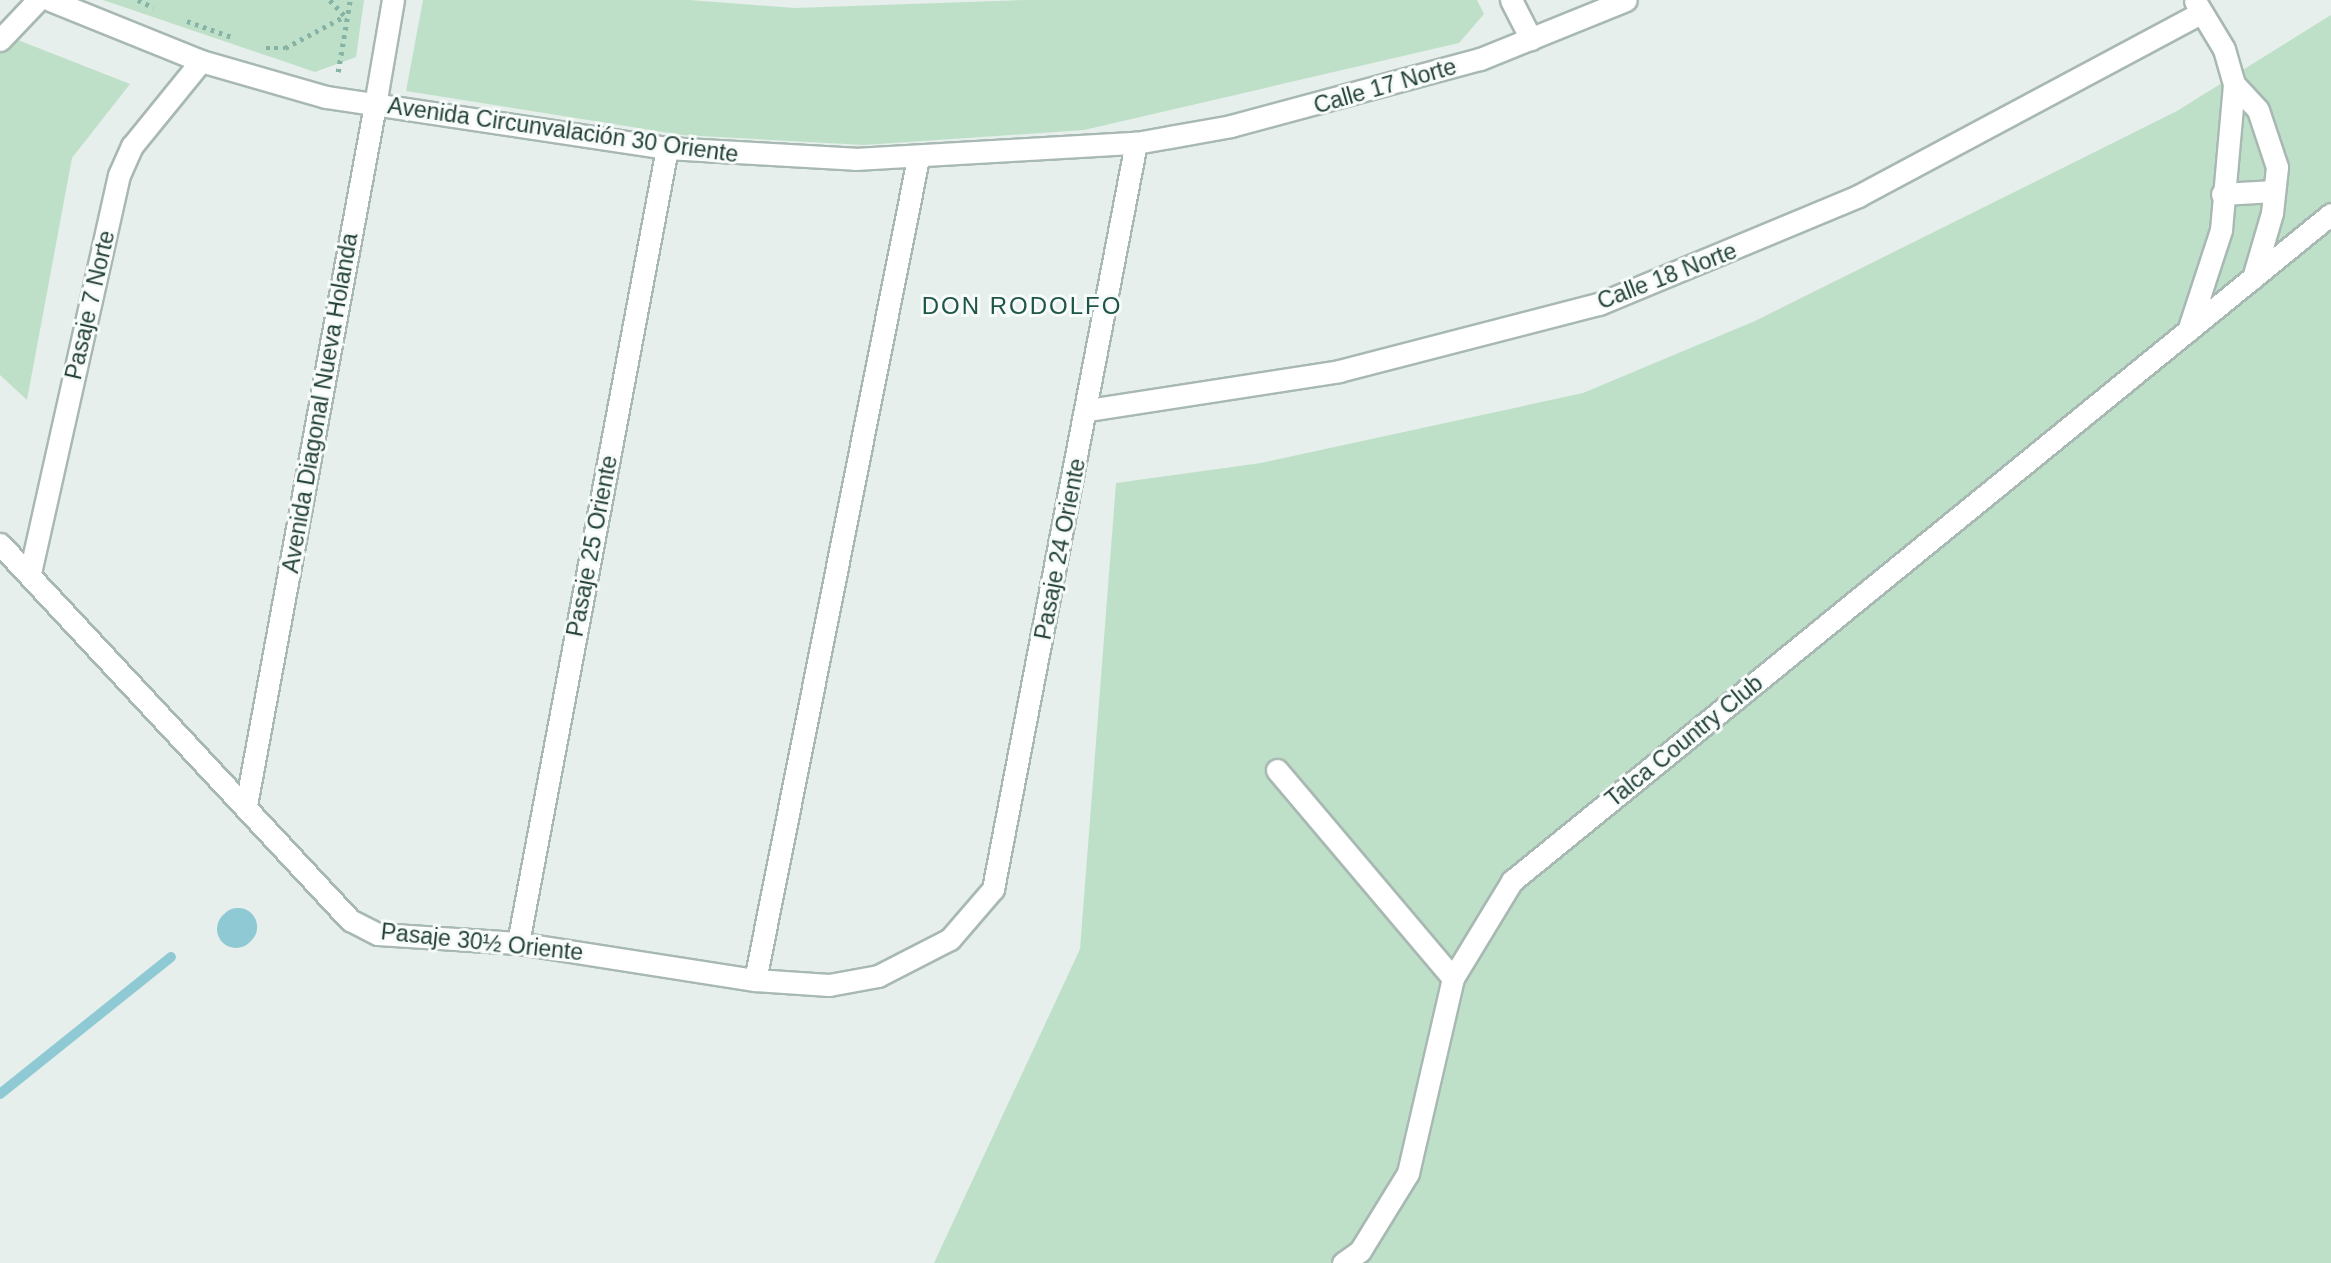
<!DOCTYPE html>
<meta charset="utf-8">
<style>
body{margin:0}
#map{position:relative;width:2331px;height:1263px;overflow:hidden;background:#e6efeb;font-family:Arial,sans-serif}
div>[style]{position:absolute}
.green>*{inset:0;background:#bfe0c8}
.stream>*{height:10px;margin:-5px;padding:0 5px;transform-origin:5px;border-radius:5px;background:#8ec9d4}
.canal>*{height:38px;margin:-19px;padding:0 19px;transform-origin:19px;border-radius:19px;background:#8ec9d4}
.path>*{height:4.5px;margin-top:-2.25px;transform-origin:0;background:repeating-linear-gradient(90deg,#86b3a5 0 3.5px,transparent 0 8.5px)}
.roads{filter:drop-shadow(2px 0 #a8b8b2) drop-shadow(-2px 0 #a8b8b2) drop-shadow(0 2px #a8b8b2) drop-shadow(0 -2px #a8b8b2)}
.service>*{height:21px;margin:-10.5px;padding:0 10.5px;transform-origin:10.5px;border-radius:10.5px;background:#fff}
.minor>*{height:21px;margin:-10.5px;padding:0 10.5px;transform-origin:10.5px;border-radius:10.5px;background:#fff}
.tertiary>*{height:21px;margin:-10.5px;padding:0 10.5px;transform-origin:10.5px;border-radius:10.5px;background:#fff}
span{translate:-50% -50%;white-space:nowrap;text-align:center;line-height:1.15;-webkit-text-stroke:6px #f7fbf9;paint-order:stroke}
.street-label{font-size:23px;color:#24423a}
.neighbourhood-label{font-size:24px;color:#1f5548;letter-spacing:2px}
</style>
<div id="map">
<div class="green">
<div style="clip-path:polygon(103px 0,364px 0,356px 57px,315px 72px)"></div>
<div style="clip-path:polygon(423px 0,689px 0,795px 8px,1025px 0,1477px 0,1484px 14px,1459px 43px,1084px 130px,864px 145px,682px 135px,406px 91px)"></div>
<div style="clip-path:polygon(2331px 15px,2331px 1263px,934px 1263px,1080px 949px,1116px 483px,1261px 463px,1583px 393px,1755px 321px,2177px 111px)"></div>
<div style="clip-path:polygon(13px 38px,130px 84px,72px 158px,27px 400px,0 375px,0 53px)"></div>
</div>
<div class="stream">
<div style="left:0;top:1094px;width:219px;rotate:-38.7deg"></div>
</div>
<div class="canal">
<div style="left:236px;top:929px;width:3px;rotate:-45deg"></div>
</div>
<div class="path">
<div style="left:138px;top:0;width:17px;rotate:25deg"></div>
<div style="left:330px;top:0;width:22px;rotate:47deg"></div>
<div style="left:187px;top:21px;width:48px;rotate:19.6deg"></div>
<div style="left:266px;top:48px;width:19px"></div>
<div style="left:285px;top:48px;width:68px;rotate:-28.1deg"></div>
<div style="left:338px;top:72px;width:73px;rotate:-80.5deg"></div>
</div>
<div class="roads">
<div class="service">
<div style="left:1277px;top:770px;width:272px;rotate:49.8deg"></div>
</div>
<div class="minor">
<div style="left:1511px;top:0;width:44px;rotate:62.9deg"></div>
<div style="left:0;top:40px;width:55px;rotate:-46.5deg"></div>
<div style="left:2234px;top:84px;width:35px;rotate:47deg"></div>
<div style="left:2258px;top:110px;width:60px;rotate:71.6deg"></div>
<div style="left:2277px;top:167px;width:46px;rotate:96.2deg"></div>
<div style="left:2272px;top:213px;width:68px;rotate:106.3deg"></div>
<div style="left:2222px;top:194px;width:52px;rotate:-3.3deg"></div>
<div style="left:2188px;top:331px;width:106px;rotate:-71.9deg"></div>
<div style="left:2221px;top:230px;width:147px;rotate:-84.9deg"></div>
<div style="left:2234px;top:84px;width:36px;rotate:-106deg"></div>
<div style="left:2224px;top:49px;width:56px;rotate:-121.1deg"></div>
<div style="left:1088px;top:410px;width:254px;rotate:-8.8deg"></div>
<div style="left:1339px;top:371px;width:268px;rotate:-14.5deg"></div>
<div style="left:1599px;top:304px;width:281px;rotate:-22.6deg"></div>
<div style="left:1858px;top:196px;width:389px;rotate:-28.1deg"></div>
<div style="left:0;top:544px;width:514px;rotate:47.05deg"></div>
<div style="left:350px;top:920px;width:31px;rotate:27deg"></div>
<div style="left:378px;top:934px;width:140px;rotate:3.7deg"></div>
<div style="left:518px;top:943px;width:240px;rotate:8.9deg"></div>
<div style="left:755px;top:980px;width:74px;rotate:3.9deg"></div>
<div style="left:829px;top:985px;width:50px;rotate:-10.4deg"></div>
<div style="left:878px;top:976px;width:81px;rotate:-27.2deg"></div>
<div style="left:950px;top:939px;width:66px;rotate:-49.3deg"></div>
<div style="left:993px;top:889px;width:760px;rotate:-79.15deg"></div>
<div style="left:30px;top:573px;width:408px;rotate:-77.4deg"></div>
<div style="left:119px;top:175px;width:32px;rotate:-66deg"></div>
<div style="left:132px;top:146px;width:109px;rotate:-50.9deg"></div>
<div style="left:246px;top:805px;width:712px;rotate:-79.56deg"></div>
<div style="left:518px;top:943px;width:809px;rotate:-79.38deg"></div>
<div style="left:755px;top:980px;width:838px;rotate:-78.78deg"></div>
<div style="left:1343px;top:1263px;width:21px;rotate:-35deg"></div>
<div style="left:1360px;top:1251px;width:92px;rotate:-58.4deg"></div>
<div style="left:1408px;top:1173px;width:200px;rotate:-77deg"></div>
<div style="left:1453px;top:978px;width:114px;rotate:-58.7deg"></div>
<div style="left:1512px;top:881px;width:1056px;rotate:-39.16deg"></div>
</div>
<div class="tertiary">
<div style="left:50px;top:0;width:163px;rotate:22deg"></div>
<div style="left:201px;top:61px;width:130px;rotate:16.1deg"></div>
<div style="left:326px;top:97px;width:345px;rotate:8.5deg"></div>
<div style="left:667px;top:148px;width:188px;rotate:3.3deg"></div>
<div style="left:855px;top:159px;width:281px;rotate:-3.3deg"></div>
<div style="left:1136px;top:143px;width:97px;rotate:-10.1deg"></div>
<div style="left:1231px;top:126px;width:258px;rotate:-15.1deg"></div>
<div style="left:1480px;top:59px;width:157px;rotate:-22deg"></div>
<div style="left:375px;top:105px;width:107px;rotate:-80.3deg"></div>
</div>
</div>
<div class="street-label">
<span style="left:1385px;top:86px;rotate:-16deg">Calle 17 Norte</span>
<span style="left:563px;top:130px;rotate:8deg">Avenida Circunvalación 30 Oriente</span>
<span style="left:1667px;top:276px;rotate:-21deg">Calle 18 Norte</span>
<span style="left:90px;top:305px;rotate:-77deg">Pasaje 7 Norte</span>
<span style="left:320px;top:403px;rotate:-80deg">Avenida Diagonal Nueva Holanda</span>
<span style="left:592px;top:546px;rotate:-79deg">Pasaje 25 Oriente</span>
<span style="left:1060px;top:549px;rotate:-79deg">Pasaje 24 Oriente</span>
<span style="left:1684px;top:741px;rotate:-39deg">Talca Country Club</span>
<span style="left:482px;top:942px;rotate:6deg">Pasaje 30½ Oriente</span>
</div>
<div class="neighbourhood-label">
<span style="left:1022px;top:306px">DON RODOLFO</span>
</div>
</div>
